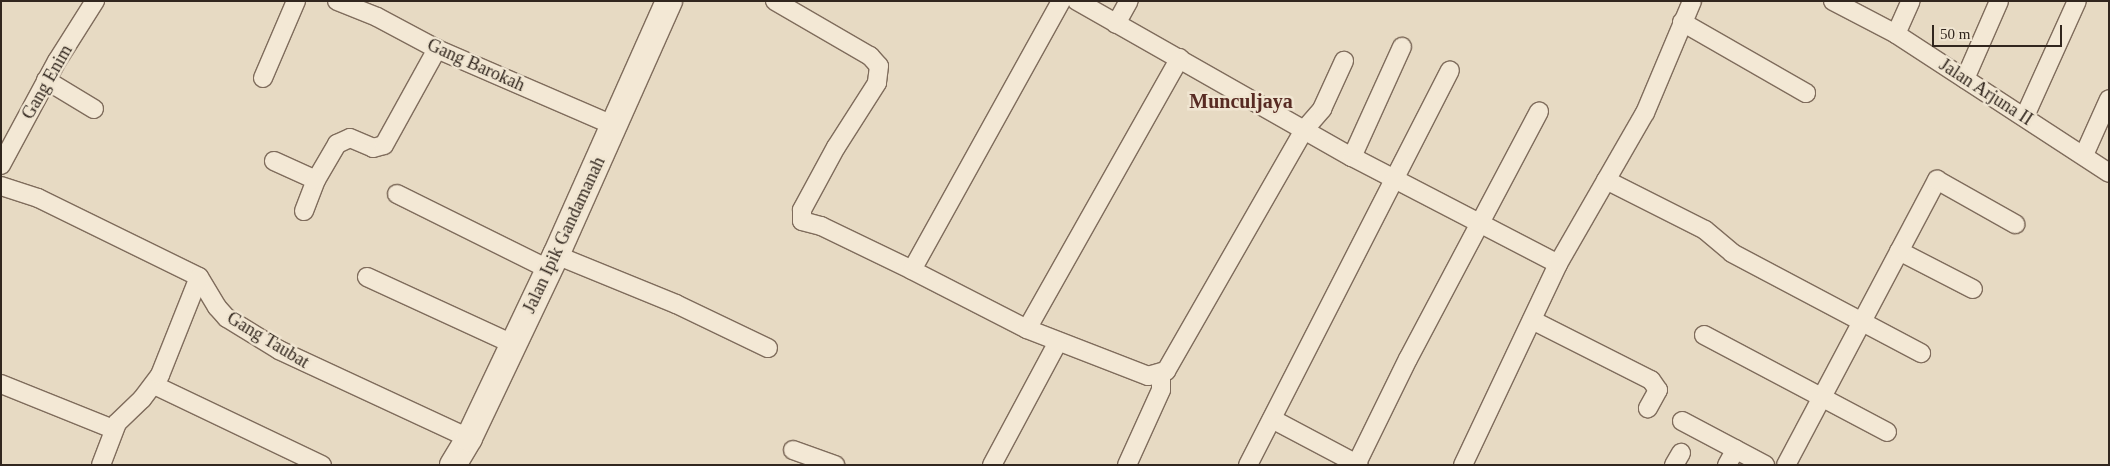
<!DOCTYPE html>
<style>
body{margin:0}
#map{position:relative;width:2110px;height:466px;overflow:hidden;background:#e7dac3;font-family:"Times New Roman",serif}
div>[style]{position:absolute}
.roads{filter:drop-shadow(1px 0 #7f6c5c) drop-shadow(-1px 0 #7f6c5c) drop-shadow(0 1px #7f6c5c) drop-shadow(0 -1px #7f6c5c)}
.street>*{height:18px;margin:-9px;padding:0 9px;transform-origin:9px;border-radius:9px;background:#f3e8d5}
.secondary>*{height:26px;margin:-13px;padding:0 13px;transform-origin:13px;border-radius:13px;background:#f3e8d5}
span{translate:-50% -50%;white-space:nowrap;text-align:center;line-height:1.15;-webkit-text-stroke:5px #f0e5d1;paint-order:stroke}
.street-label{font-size:18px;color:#31261e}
.quarter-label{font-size:20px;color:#582b23;font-weight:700}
.frame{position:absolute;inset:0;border:2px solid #31261e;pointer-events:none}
.scale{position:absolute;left:1932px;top:25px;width:130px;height:22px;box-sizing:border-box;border:2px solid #31261e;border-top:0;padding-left:6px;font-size:15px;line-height:18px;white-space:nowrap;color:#31261e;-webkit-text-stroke:4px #f0e5d1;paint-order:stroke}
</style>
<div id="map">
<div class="roads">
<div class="street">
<div style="left:337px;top:1px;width:43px;rotate:21.8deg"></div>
<div style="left:377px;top:17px;width:68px;rotate:28.1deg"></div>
<div style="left:437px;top:49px;width:194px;rotate:23.4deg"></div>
<div style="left:775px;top:1px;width:110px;rotate:30.1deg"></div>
<div style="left:870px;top:56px;width:13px;rotate:48deg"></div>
<div style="left:879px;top:66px;width:17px;rotate:97deg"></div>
<div style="left:877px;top:83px;width:76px;rotate:122.6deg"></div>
<div style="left:836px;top:147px;width:72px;rotate:118.4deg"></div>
<div style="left:802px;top:210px;width:11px;rotate:90deg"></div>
<div style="left:802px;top:221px;width:20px;rotate:15deg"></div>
<div style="left:821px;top:226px;width:101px;rotate:25.8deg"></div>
<div style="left:912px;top:270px;width:129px;rotate:27.2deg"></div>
<div style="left:1027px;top:329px;width:130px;rotate:21.2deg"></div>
<div style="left:1148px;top:376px;width:19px;rotate:-16deg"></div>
<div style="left:1166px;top:371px;width:278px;rotate:-60.2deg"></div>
<div style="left:1304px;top:130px;width:28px;rotate:-49deg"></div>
<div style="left:1322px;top:109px;width:53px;rotate:-65.4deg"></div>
<div style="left:1077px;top:1px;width:316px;rotate:29.6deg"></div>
<div style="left:1352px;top:157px;width:232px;rotate:27.4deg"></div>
<div style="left:1833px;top:1px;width:71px;rotate:27.6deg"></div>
<div style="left:1896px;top:34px;width:254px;rotate:33.1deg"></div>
<div style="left:1682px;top:22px;width:143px;rotate:29.8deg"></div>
<div style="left:1116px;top:24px;width:26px;rotate:-61deg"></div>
<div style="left:1896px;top:34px;width:36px;rotate:-66deg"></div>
<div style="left:263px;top:78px;width:84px;rotate:-66.8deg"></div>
<div style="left:1965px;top:79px;width:85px;rotate:-66.4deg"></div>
<div style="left:46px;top:80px;width:56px;rotate:31.1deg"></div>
<div style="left:2025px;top:116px;width:126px;rotate:-65.7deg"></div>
<div style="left:2084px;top:155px;width:61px;rotate:-65.9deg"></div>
<div style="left:1352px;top:157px;width:121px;rotate:-65.6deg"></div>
<div style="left:274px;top:161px;width:46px;rotate:24.3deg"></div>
<div style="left:1px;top:165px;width:118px;rotate:-61.7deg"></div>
<div style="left:57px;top:61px;width:71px;rotate:-57.7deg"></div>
<div style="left:1606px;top:180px;width:111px;rotate:26.8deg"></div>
<div style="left:1705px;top:230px;width:35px;rotate:40deg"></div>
<div style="left:1732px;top:253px;width:214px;rotate:27.9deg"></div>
<div style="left:1px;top:186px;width:39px;rotate:18deg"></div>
<div style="left:38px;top:198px;width:179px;rotate:26.1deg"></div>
<div style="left:199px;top:277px;width:35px;rotate:59deg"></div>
<div style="left:217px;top:307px;width:15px;rotate:48deg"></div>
<div style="left:227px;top:318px;width:61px;rotate:31.6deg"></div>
<div style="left:279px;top:350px;width:209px;rotate:24.9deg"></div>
<div style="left:397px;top:194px;width:169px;rotate:26.4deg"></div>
<div style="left:304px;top:211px;width:33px;rotate:-69deg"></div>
<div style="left:316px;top:180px;width:42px;rotate:-59.7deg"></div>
<div style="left:337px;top:144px;width:14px;rotate:-25deg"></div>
<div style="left:350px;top:138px;width:25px;rotate:23deg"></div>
<div style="left:373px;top:148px;width:11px;rotate:-15deg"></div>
<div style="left:384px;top:145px;width:110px;rotate:-61.1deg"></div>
<div style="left:1899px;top:251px;width:83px;rotate:27.2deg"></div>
<div style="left:556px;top:255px;width:130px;rotate:22.2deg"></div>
<div style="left:676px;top:304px;width:102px;rotate:25.6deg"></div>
<div style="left:912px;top:270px;width:308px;rotate:-61deg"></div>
<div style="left:367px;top:277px;width:161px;rotate:24.7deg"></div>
<div style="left:1532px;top:320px;width:133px;rotate:26.8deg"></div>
<div style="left:1651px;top:380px;width:12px;rotate:55deg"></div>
<div style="left:1658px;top:390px;width:21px;rotate:119deg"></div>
<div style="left:1027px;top:329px;width:311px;rotate:-60.6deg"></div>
<div style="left:1704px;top:335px;width:207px;rotate:27.9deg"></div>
<div style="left:1px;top:384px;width:121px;rotate:21.9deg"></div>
<div style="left:154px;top:385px;width:186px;rotate:25.5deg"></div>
<div style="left:1272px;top:419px;width:98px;rotate:27.9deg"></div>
<div style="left:1682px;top:421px;width:94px;rotate:27.9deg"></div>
<div style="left:793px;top:450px;width:45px;rotate:19.7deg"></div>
<div style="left:101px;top:465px;width:45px;rotate:-69.1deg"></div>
<div style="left:117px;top:423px;width:35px;rotate:-44deg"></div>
<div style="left:142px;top:399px;width:30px;rotate:-53deg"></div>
<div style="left:160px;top:375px;width:105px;rotate:-68.3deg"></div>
<div style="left:992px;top:465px;width:140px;rotate:-61.8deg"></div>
<div style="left:1127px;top:465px;width:82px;rotate:-65.6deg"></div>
<div style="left:1161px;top:390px;width:15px;rotate:-90deg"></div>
<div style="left:1248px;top:465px;width:443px;rotate:-62.9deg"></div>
<div style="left:1356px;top:465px;width:118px;rotate:-63.9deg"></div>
<div style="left:1408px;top:359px;width:280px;rotate:-62.1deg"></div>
<div style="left:1463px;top:465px;width:222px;rotate:-64.7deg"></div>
<div style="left:1558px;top:264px;width:174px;rotate:-60.1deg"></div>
<div style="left:1645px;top:113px;width:121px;rotate:-67.2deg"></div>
<div style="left:1674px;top:465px;width:14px;rotate:-60deg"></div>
<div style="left:1727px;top:465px;width:18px;rotate:-61deg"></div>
<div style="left:1786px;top:465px;width:323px;rotate:-62.1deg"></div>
<div style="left:1937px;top:180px;width:90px;rotate:29.4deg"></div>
</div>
<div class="secondary">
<div style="left:453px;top:465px;width:31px;rotate:-59deg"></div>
<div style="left:469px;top:438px;width:203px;rotate:-64.6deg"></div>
<div style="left:556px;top:255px;width:278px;rotate:-66deg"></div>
</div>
</div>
<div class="street-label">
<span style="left:476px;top:65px;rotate:24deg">Gang Barokah</span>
<span style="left:47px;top:82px;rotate:-60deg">Gang Enim</span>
<span style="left:1986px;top:92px;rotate:33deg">Jalan Arjuna II</span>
<span style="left:564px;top:235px;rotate:-65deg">Jalan Ipik Gandamanah</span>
<span style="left:268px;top:340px;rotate:31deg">Gang Taubat</span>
</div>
<div class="quarter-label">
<span style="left:1241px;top:101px">Munculjaya</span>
</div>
<div class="frame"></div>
<div class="scale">50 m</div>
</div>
